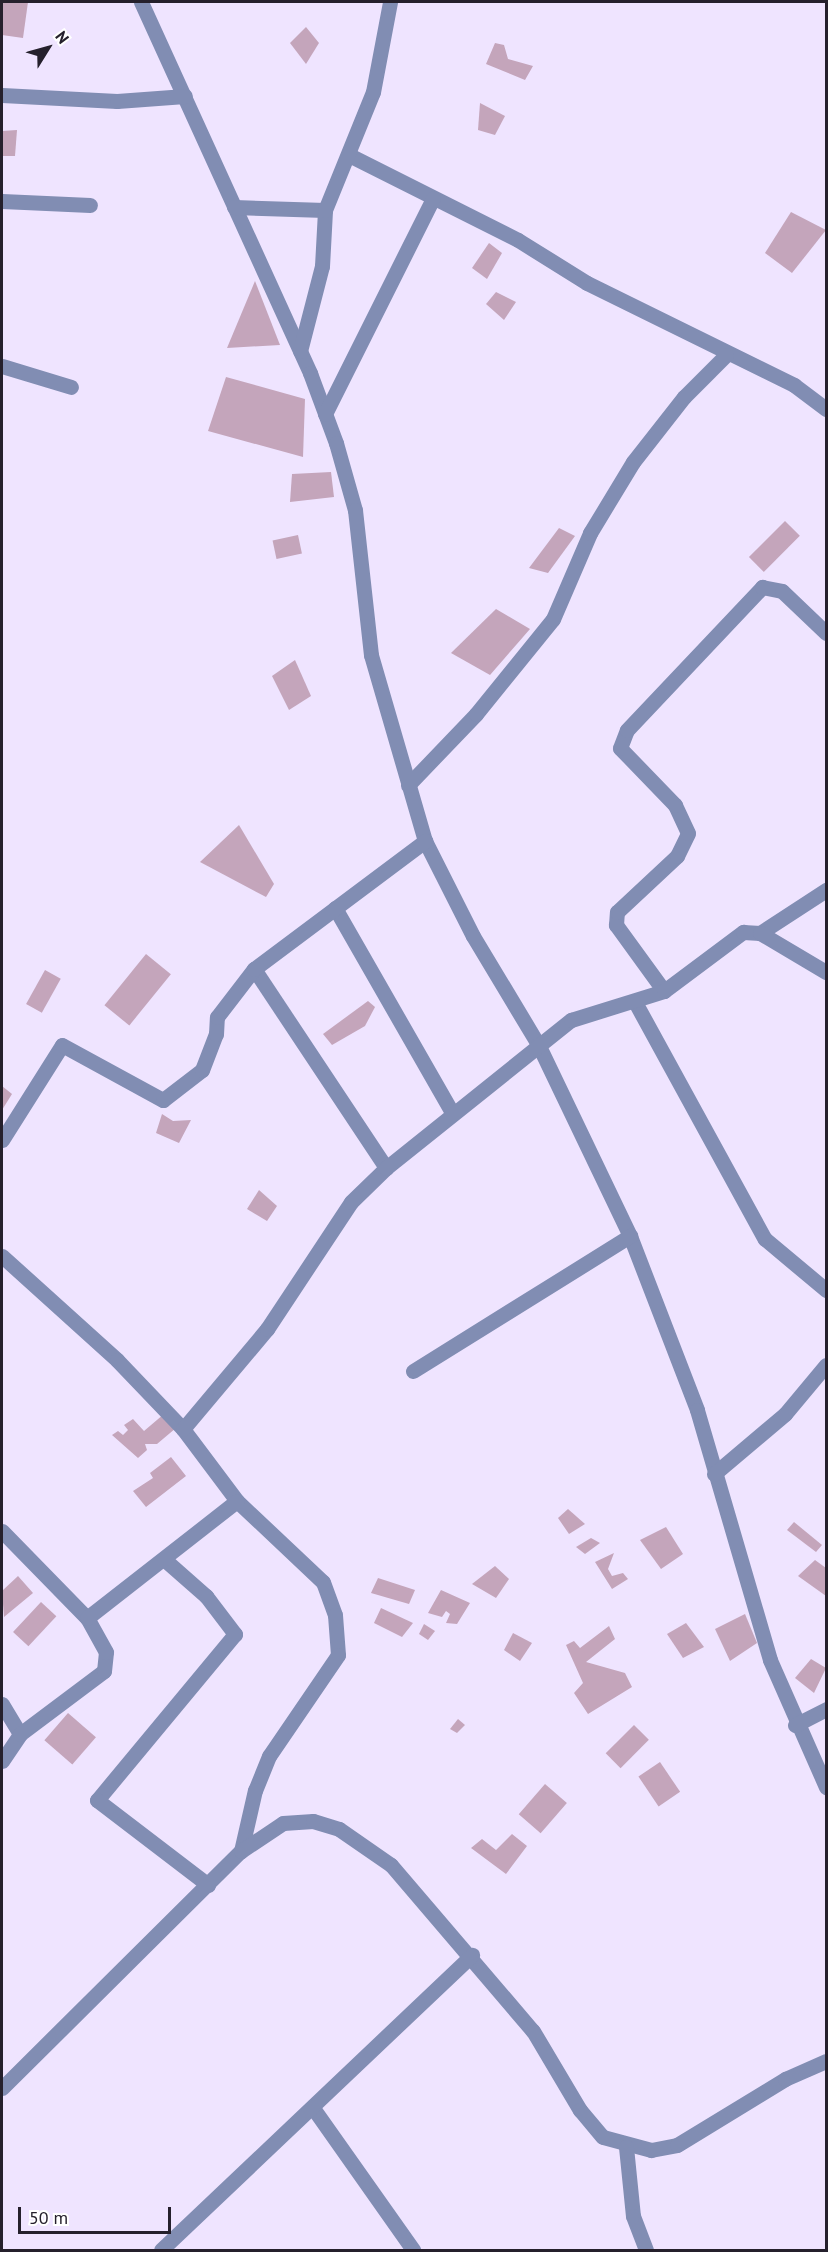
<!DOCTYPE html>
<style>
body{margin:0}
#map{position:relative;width:828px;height:2252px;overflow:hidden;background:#efe4ff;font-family:"PT Sans",sans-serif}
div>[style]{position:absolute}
.building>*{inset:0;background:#c4a5bb;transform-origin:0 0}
.minor>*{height:15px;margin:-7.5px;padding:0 7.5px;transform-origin:7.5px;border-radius:7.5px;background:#818db3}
span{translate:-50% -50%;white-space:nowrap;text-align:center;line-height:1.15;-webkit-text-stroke:4.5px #fff;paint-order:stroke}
.frame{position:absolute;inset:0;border:3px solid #25202c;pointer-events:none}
.north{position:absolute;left:18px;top:18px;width:60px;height:60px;-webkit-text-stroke:4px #fff;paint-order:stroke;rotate:53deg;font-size:16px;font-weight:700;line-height:24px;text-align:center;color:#25202c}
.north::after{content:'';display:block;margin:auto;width:21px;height:27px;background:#25202c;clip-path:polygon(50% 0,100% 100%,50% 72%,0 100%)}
.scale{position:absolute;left:18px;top:2207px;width:153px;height:27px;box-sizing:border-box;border:3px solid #25202c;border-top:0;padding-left:8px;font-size:18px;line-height:21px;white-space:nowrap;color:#25202c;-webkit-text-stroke:4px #fff;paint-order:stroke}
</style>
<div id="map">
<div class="building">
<div style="clip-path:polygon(2px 2px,28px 2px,23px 38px,2px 35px)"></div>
<div style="clip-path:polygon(306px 27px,319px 43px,306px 64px,290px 43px)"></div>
<div style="clip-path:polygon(495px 43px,504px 45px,508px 59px,533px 66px,525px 80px,486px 64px)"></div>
<div style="clip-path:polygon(480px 103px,505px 116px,495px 135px,478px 130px)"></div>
<div style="clip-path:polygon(17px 130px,15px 156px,2px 156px,2px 131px)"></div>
<div style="clip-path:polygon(791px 212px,826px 230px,792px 273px,765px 253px)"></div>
<div style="clip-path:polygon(489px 243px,502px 253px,487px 279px,472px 268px)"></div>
<div style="clip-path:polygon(255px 281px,280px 345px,227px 348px)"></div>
<div style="clip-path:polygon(496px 292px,516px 302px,504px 320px,486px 304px)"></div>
<div style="clip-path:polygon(226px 377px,305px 399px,303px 457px,208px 431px)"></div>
<div style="clip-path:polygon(331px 472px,334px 497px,290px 502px,292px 474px)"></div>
<div style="left:785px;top:521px;width:21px;height:51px;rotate:45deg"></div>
<div style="clip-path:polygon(559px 528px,575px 536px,548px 573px,529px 568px)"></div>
<div style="left:298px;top:535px;width:19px;height:26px;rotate:78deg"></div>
<div style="clip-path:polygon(496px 609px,530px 629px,490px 675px,451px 653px)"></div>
<div style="clip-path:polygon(295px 660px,311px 696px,289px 710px,272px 676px)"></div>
<div style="clip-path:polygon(239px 825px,274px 884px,266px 897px,200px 862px)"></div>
<div style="left:146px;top:954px;width:32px;height:66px;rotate:39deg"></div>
<div style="left:45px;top:970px;width:18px;height:39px;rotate:29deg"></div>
<div style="clip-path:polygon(368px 1001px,375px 1007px,365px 1026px,332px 1045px,323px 1034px)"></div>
<div style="clip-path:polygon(2px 1086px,12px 1094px,2px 1110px)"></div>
<div style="clip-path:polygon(162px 1114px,173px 1121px,191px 1120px,179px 1143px,156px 1133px)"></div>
<div style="clip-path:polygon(259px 1190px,277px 1206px,267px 1221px,247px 1209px)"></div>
<div style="clip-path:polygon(164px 1414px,176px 1428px,157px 1444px,145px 1444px,147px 1450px,138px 1458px,112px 1435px,118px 1431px,123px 1435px,128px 1430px,124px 1425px,133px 1419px,144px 1431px)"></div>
<div style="clip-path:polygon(171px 1457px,186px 1476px,146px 1507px,133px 1491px,153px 1478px,150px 1473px)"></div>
<div style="clip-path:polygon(568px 1509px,585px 1524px,569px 1534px,558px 1518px)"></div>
<div style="clip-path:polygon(794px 1522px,822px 1545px,816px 1552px,787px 1530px)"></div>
<div style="clip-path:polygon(666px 1527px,683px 1554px,661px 1569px,640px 1540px)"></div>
<div style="clip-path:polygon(591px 1538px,600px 1543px,585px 1554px,576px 1547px)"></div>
<div style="clip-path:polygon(614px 1553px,608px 1569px,612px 1576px,623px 1573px,628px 1579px,612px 1589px,595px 1562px)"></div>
<div style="clip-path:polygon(815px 1560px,826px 1568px,826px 1596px,798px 1576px)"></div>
<div style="clip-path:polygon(495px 1566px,509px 1579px,496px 1598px,472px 1584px)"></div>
<div style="clip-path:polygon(18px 1576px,33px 1593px,4px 1617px,2px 1591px)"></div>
<div style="clip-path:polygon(378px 1578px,415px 1590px,409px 1604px,371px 1593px)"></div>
<div style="clip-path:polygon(441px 1590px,470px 1603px,457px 1624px,446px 1623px,450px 1614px,446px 1611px,442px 1617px,428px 1613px)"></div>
<div style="left:41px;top:1602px;width:21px;height:41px;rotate:43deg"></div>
<div style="clip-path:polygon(381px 1608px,413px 1623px,402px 1637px,374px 1623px)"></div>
<div style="clip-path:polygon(745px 1614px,757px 1643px,730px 1661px,715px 1629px)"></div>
<div style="clip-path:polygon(686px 1623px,704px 1647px,683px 1658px,667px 1634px)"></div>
<div style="clip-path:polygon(424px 1624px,435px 1631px,428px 1640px,419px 1634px)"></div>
<div style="clip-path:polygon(609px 1626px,615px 1639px,586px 1662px,625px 1673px,632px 1687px,588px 1714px,574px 1693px,583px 1683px,566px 1645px,574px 1641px,580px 1648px)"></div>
<div style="clip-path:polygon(513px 1633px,532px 1643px,520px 1661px,504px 1650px)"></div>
<div style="clip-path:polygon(811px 1659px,826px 1668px,814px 1693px,795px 1678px)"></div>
<div style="left:68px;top:1713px;width:37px;height:36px;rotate:41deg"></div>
<div style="clip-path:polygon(458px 1719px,465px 1725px,457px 1733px,450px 1729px)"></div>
<div style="left:634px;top:1725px;width:21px;height:40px;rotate:45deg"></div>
<div style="left:660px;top:1762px;width:36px;height:26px;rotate:56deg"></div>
<div style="left:545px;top:1784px;width:29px;height:40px;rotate:41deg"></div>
<div style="clip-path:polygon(512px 1834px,527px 1846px,506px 1874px,471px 1848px,482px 1839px,496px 1850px)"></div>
</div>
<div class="minor">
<div style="left:141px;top:2px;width:408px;rotate:65.5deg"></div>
<div style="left:310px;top:373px;width:75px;rotate:69.6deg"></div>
<div style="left:336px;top:443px;width:70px;rotate:74.2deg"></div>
<div style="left:355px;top:510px;width:146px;rotate:83.7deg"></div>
<div style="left:371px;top:655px;width:194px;rotate:73.8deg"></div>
<div style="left:425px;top:841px;width:106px;rotate:63.2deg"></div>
<div style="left:473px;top:936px;width:126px;rotate:59deg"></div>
<div style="left:538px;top:1044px;width:213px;rotate:64.4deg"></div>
<div style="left:630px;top:1236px;width:186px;rotate:68.9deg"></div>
<div style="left:697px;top:1410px;width:260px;rotate:73.7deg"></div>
<div style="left:770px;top:1660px;width:139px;rotate:66.2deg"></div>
<div style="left:2px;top:95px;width:115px;rotate:3deg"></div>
<div style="left:117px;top:101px;width:68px;rotate:-4.2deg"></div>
<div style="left:349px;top:155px;width:189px;rotate:26.7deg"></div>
<div style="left:518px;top:240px;width:81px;rotate:31.9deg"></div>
<div style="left:587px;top:283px;width:231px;rotate:26.2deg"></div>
<div style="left:794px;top:385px;width:40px;rotate:37deg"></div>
<div style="left:2px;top:201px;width:88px;rotate:2.6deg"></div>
<div style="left:234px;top:207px;width:91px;rotate:1.9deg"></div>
<div style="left:300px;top:351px;width:88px;rotate:-75.5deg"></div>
<div style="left:322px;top:266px;width:56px;rotate:-86.9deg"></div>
<div style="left:325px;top:210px;width:127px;rotate:-67.9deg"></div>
<div style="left:373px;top:92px;width:92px;rotate:-79.3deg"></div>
<div style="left:2px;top:366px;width:72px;rotate:16.9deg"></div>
<div style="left:325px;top:414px;width:241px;rotate:-63.4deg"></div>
<div style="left:408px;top:785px;width:98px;rotate:-46.2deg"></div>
<div style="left:476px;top:714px;width:122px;rotate:-51deg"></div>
<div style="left:553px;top:619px;width:94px;rotate:-66.7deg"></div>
<div style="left:590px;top:533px;width:83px;rotate:-58.8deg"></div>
<div style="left:633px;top:462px;width:83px;rotate:-51.9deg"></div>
<div style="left:684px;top:397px;width:59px;rotate:-45deg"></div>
<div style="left:335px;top:908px;width:237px;rotate:60.2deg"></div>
<div style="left:760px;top:933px;width:79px;rotate:-33.1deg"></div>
<div style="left:254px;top:969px;width:239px;rotate:56.4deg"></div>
<div style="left:664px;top:991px;width:82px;rotate:-126deg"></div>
<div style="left:616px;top:925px;width:13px;rotate:-86deg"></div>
<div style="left:617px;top:912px;width:82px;rotate:-43deg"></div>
<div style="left:677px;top:856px;width:25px;rotate:-64deg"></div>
<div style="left:688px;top:833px;width:31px;rotate:-115deg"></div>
<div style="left:675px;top:805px;width:79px;rotate:-134deg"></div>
<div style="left:620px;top:748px;width:19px;rotate:-69deg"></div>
<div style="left:627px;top:730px;width:197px;rotate:-46.6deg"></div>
<div style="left:762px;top:587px;width:20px;rotate:11deg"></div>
<div style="left:782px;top:591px;width:61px;rotate:43.7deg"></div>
<div style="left:635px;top:1002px;width:270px;rotate:61.3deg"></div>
<div style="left:765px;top:1239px;width:80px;rotate:39.9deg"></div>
<div style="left:2px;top:1140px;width:112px;rotate:-57.7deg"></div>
<div style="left:62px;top:1045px;width:115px;rotate:28.6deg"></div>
<div style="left:163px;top:1100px;width:49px;rotate:-37.6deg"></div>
<div style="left:202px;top:1070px;width:39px;rotate:-69deg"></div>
<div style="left:216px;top:1034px;width:17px;rotate:-87deg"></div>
<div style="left:217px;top:1017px;width:61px;rotate:-52.4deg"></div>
<div style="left:254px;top:969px;width:214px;rotate:-36.8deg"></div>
<div style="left:2px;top:1256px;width:155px;rotate:42.1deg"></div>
<div style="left:117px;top:1360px;width:95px;rotate:46.3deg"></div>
<div style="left:183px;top:1429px;width:90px;rotate:53.1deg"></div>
<div style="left:237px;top:1501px;width:118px;rotate:43.3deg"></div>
<div style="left:323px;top:1582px;width:35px;rotate:70deg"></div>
<div style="left:335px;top:1615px;width:40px;rotate:85.7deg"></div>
<div style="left:338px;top:1655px;width:122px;rotate:124.3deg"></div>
<div style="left:269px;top:1756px;width:37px;rotate:112deg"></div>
<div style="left:255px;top:1790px;width:63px;rotate:102.9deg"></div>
<div style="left:413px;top:1371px;width:256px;rotate:-31.9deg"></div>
<div style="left:183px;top:1429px;width:131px;rotate:-50deg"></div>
<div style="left:267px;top:1329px;width:152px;rotate:-56.5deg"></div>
<div style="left:351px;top:1202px;width:49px;rotate:-44.2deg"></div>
<div style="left:386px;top:1168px;width:237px;rotate:-38.7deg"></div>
<div style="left:571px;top:1020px;width:97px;rotate:-17.3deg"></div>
<div style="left:664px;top:991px;width:99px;rotate:-36.8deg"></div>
<div style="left:743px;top:932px;width:17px;rotate:3deg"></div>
<div style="left:760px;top:933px;width:77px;rotate:30.6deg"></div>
<div style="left:714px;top:1474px;width:93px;rotate:-40.2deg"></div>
<div style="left:785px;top:1414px;width:64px;rotate:-50.1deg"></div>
<div style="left:2px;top:1531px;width:122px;rotate:45.7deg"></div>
<div style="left:165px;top:1560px;width:55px;rotate:41.3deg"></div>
<div style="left:206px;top:1596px;width:48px;rotate:52.7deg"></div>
<div style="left:235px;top:1634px;width:216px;rotate:129.7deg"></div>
<div style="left:97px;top:1800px;width:140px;rotate:37.4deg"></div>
<div style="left:2px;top:1704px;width:35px;rotate:59deg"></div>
<div style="left:795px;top:1725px;width:35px;rotate:-27deg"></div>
<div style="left:2px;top:1761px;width:32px;rotate:-56deg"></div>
<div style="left:20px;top:1734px;width:105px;rotate:-36.9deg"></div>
<div style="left:104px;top:1671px;width:19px;rotate:-84deg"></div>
<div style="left:106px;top:1652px;width:39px;rotate:-119deg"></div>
<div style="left:87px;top:1618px;width:190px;rotate:-38deg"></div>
<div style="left:2px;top:2088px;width:337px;rotate:-44.8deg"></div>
<div style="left:241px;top:1851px;width:50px;rotate:-33.7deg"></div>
<div style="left:283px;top:1823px;width:30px;rotate:-4deg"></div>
<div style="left:313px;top:1821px;width:27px;rotate:17deg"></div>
<div style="left:339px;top:1829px;width:63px;rotate:34.7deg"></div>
<div style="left:391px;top:1865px;width:218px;rotate:49.5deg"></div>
<div style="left:533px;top:2031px;width:92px;rotate:59.3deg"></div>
<div style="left:580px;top:2110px;width:35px;rotate:50deg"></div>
<div style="left:603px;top:2137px;width:50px;rotate:15.2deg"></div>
<div style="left:651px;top:2150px;width:26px;rotate:-11deg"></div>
<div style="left:677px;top:2145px;width:127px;rotate:-31.4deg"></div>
<div style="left:785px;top:2079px;width:45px;rotate:-23.7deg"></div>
<div style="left:313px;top:2108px;width:174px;rotate:54.8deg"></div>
<div style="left:626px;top:2147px;width:69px;rotate:84.2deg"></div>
<div style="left:633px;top:2216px;width:36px;rotate:69deg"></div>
<div style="left:161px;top:2250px;width:429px;rotate:-43.5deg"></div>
</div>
<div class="frame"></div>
<div class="north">N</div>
<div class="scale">50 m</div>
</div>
